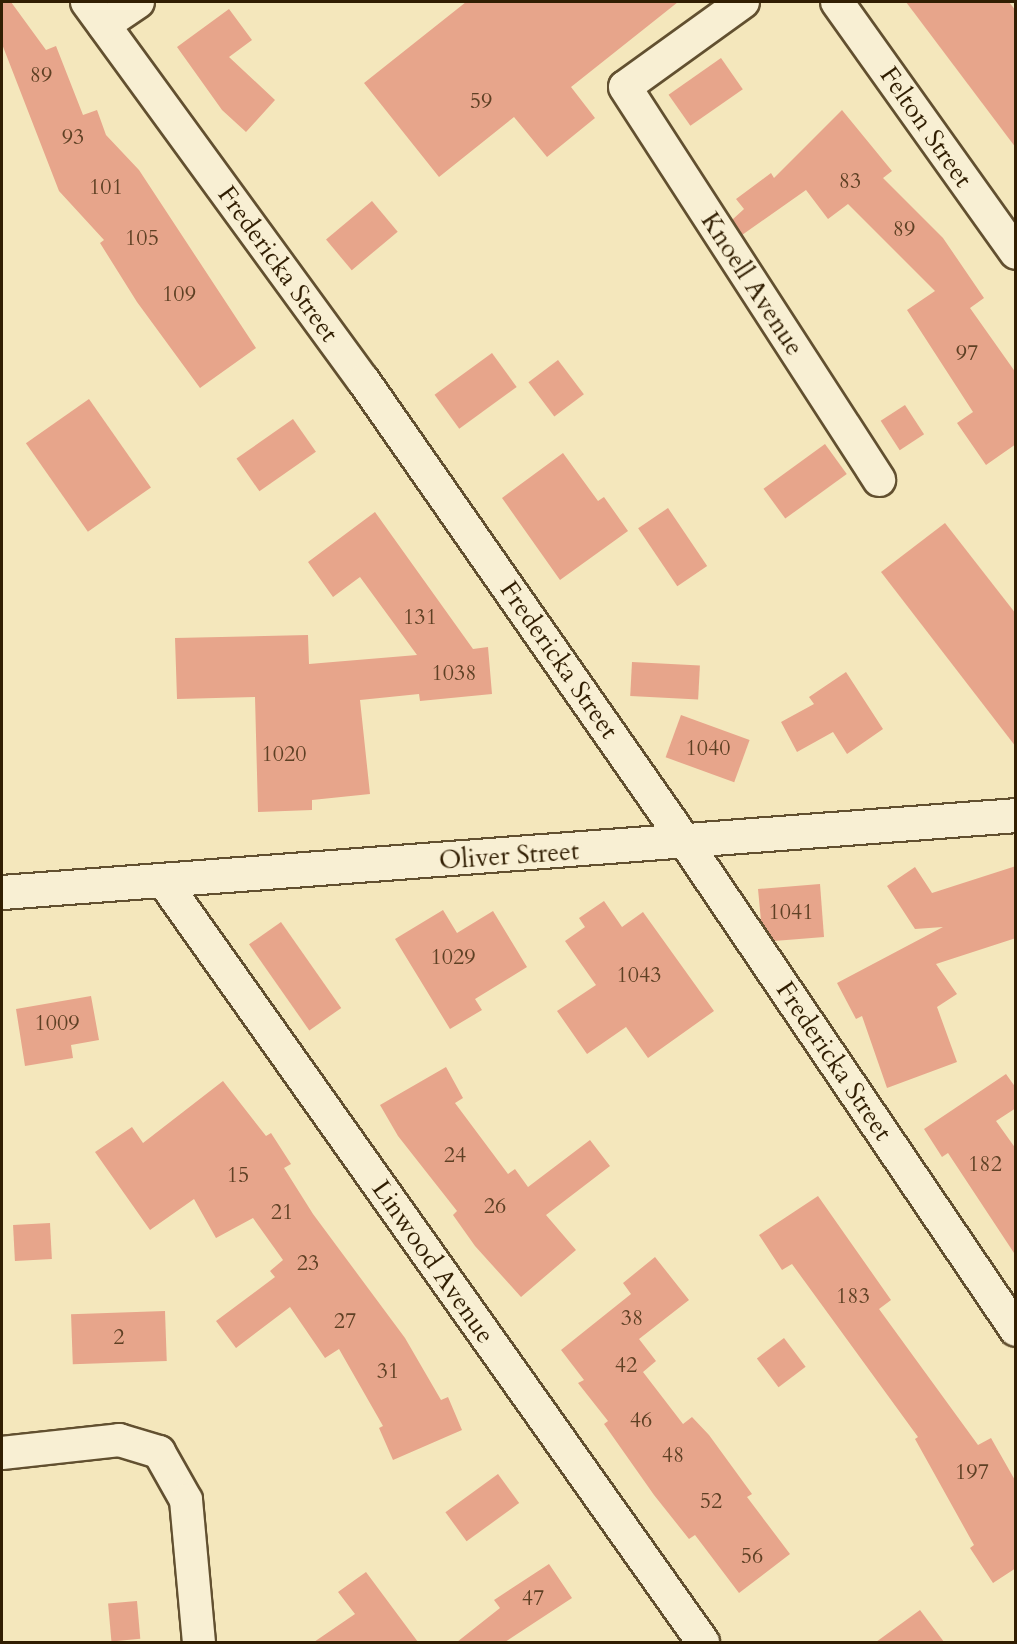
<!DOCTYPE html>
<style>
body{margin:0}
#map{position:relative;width:1017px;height:1644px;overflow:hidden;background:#f4e7bc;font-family:Cardo,serif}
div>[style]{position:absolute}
.building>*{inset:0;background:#e7a58b;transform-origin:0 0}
.roads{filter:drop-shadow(2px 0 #625030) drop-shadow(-2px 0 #625030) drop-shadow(0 2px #625030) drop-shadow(0 -2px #625030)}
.minor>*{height:32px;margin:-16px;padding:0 16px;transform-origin:16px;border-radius:16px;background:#f8efd3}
.secondary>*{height:33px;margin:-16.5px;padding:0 16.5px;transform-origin:16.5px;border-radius:16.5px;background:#f8efd3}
span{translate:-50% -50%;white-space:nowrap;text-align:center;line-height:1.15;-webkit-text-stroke:4.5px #f8efd3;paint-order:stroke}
.number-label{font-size:22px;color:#5e4024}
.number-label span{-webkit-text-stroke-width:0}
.street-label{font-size:26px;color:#311e02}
.frame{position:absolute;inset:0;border:3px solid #311e02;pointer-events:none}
</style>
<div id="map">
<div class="building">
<div style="clip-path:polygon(2px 2px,11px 2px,46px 50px,56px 46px,83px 115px,97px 110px,106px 135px,139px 170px,256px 348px,200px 388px,137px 302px,100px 243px,104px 240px,59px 191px,2px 44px)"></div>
<div style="clip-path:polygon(466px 2px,678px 2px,571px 87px,595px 118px,547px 157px,514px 117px,439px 177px,364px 83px)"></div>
<div style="clip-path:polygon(906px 2px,1009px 2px,1016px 11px,1016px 148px)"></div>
<div style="clip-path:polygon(229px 9px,252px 40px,229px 57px,275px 100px,246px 132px,222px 110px,177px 47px)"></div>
<div style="left:721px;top:58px;width:38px;height:64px;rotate:55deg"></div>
<div style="clip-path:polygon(842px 110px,892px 171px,883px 178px,943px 238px,984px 298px,970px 308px,1016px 373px,1016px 444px,986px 465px,957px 423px,973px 412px,907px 310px,935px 291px,848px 204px,828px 219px,806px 190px,742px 235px,732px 220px,744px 209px,736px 199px,771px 173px,774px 178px)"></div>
<div style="left:372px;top:201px;width:40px;height:60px;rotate:50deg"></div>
<div style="left:492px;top:353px;width:42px;height:71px;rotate:54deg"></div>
<div style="left:558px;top:360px;width:43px;height:37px;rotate:53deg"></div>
<div style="left:89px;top:399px;width:108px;height:77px;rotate:55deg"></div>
<div style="left:905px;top:405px;width:35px;height:29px;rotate:57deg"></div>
<div style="left:293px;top:419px;width:40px;height:69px;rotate:55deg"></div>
<div style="left:825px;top:444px;width:37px;height:76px;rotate:54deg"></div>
<div style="clip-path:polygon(563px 453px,598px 501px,604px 497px,628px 531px,560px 580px,502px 498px)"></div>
<div style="left:668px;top:508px;width:70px;height:36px;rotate:56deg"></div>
<div style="clip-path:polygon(375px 512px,473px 649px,488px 647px,492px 694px,420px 701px,419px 694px,360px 700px,370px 794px,312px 800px,312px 810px,258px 812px,255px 697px,177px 699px,175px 638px,308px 635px,309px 664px,417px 655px,360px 577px,333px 597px,308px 562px)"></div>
<div style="clip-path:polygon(945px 523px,1016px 614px,1016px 747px,881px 572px)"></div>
<div style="left:632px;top:662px;width:68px;height:34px;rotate:3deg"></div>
<div style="clip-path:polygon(846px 672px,883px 729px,847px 754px,833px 732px,797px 752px,781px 722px,814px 704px,809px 697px)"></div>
<div style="left:681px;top:715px;width:73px;height:45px;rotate:20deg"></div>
<div style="clip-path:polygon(1016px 866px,1016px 938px,936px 964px,957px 994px,937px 1007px,957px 1062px,887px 1088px,862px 1016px,856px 1019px,837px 983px,943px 927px,915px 929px,887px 886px,915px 867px,932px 893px)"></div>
<div style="clip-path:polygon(820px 884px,824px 937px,774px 941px,761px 921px,758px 889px)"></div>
<div style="clip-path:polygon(604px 901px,622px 927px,643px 912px,714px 1011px,648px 1058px,626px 1027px,587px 1054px,557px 1011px,596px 985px,565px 941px,585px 927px,579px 918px)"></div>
<div style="clip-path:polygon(443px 910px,457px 933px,493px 911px,527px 967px,475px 999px,482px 1010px,450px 1029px,395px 939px)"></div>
<div style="left:281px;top:922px;width:105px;height:39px;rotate:55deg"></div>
<div style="clip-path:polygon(91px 996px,99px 1040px,71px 1045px,73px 1058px,25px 1066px,16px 1009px)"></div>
<div style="clip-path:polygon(446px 1067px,463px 1098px,455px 1103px,508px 1174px,515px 1169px,528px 1187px,590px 1140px,610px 1166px,546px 1215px,576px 1250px,521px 1297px,475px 1246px,453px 1215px,457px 1211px,398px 1136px,380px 1105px)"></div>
<div style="clip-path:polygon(1006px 1074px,1016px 1088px,1016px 1108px,996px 1121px,1016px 1149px,1016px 1256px,948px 1153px,942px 1157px,924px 1129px)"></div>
<div style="clip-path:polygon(223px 1081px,266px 1136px,271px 1133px,291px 1164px,284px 1168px,313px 1214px,405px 1338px,441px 1400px,448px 1397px,462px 1430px,393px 1460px,379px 1428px,383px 1426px,339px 1349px,325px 1358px,290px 1307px,236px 1348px,216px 1321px,275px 1277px,270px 1271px,283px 1260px,253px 1218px,216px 1238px,194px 1199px,150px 1230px,95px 1152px,132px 1127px,143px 1143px)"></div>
<div style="clip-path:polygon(818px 1196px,891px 1300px,879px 1309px,978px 1445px,991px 1438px,1016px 1482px,1016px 1568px,993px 1583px,970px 1548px,974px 1545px,915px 1439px,918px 1437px,792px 1264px,782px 1270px,759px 1235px)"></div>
<div style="left:50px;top:1223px;width:36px;height:37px;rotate:87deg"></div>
<div style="clip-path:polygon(655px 1257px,689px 1300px,639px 1339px,656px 1361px,643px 1372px,683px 1424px,692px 1417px,709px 1435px,752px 1494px,747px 1497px,790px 1554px,739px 1593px,695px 1535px,689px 1539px,654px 1495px,604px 1424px,608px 1421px,578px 1383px,584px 1380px,561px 1350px,631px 1294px,623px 1283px)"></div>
<div style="left:165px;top:1311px;width:50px;height:94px;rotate:88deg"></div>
<div style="left:784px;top:1338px;width:36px;height:34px;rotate:53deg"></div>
<div style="left:498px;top:1474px;width:36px;height:65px;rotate:54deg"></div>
<div style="clip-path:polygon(549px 1564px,572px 1598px,505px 1642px,457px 1642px,500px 1608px,494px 1600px)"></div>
<div style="clip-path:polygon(366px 1572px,418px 1642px,314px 1642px,355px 1614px,338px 1592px)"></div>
<div style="left:137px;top:1601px;width:38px;height:29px;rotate:85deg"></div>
<div style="clip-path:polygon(920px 1610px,944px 1642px,876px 1642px)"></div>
</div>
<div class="roads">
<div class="minor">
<div style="left:87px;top:2px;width:468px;rotate:53.9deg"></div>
<div style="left:363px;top:380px;width:565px;rotate:55.1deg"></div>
<div style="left:686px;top:843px;width:588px;rotate:55.88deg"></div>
<div style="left:743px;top:2px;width:145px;rotate:144.2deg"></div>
<div style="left:625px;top:87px;width:468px;rotate:57.1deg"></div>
<div style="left:837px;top:2px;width:308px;rotate:54.5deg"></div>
<div style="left:104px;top:25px;width:41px;rotate:-34.1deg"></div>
<div style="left:164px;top:882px;width:932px;rotate:54.66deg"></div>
<div style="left:2px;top:1453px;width:118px;rotate:-6.3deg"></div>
<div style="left:119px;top:1440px;width:42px;rotate:16.7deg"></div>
<div style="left:159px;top:1452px;width:55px;rotate:60.6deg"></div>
<div style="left:186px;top:1500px;width:143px;rotate:84.8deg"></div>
</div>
<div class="secondary">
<div style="left:2px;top:892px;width:1017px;rotate:-4.34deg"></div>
</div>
</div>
<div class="number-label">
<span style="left:41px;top:76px">89</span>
<span style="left:481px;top:102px">59</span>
<span style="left:73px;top:138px">93</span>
<span style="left:850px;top:182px">83</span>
<span style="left:106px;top:188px">101</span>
<span style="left:904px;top:230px">89</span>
<span style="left:142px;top:239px">105</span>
<span style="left:179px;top:295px">109</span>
<span style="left:967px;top:354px">97</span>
<span style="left:420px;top:618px">131</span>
<span style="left:454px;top:674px">1038</span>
<span style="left:708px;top:749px">1040</span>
<span style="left:284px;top:755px">1020</span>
<span style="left:791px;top:913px">1041</span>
<span style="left:453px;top:958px">1029</span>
<span style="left:639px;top:976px">1043</span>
<span style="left:57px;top:1024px">1009</span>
<span style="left:455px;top:1156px">24</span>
<span style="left:985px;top:1165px">182</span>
<span style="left:238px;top:1176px">15</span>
<span style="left:495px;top:1207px">26</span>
<span style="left:282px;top:1213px">21</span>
<span style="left:308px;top:1264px">23</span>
<span style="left:853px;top:1297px">183</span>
<span style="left:632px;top:1319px">38</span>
<span style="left:345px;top:1322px">27</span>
<span style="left:119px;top:1338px">2</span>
<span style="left:626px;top:1366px">42</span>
<span style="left:388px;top:1372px">31</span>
<span style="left:641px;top:1421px">46</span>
<span style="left:673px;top:1456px">48</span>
<span style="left:972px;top:1473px">197</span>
<span style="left:711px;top:1502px">52</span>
<span style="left:752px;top:1557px">56</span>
<span style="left:533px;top:1599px">47</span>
</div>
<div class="street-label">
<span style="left:926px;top:127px;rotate:55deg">Felton Street</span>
<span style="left:278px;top:264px;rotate:54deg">Fredericka Street</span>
<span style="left:752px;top:284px;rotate:57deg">Knoell Avenue</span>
<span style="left:559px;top:660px;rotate:55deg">Fredericka Street</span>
<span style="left:509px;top:856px;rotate:-4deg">Oliver Street</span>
<span style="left:834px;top:1061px;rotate:56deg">Fredericka Street</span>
<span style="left:433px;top:1262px;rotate:55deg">Linwood Avenue</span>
</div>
<div class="frame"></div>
</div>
